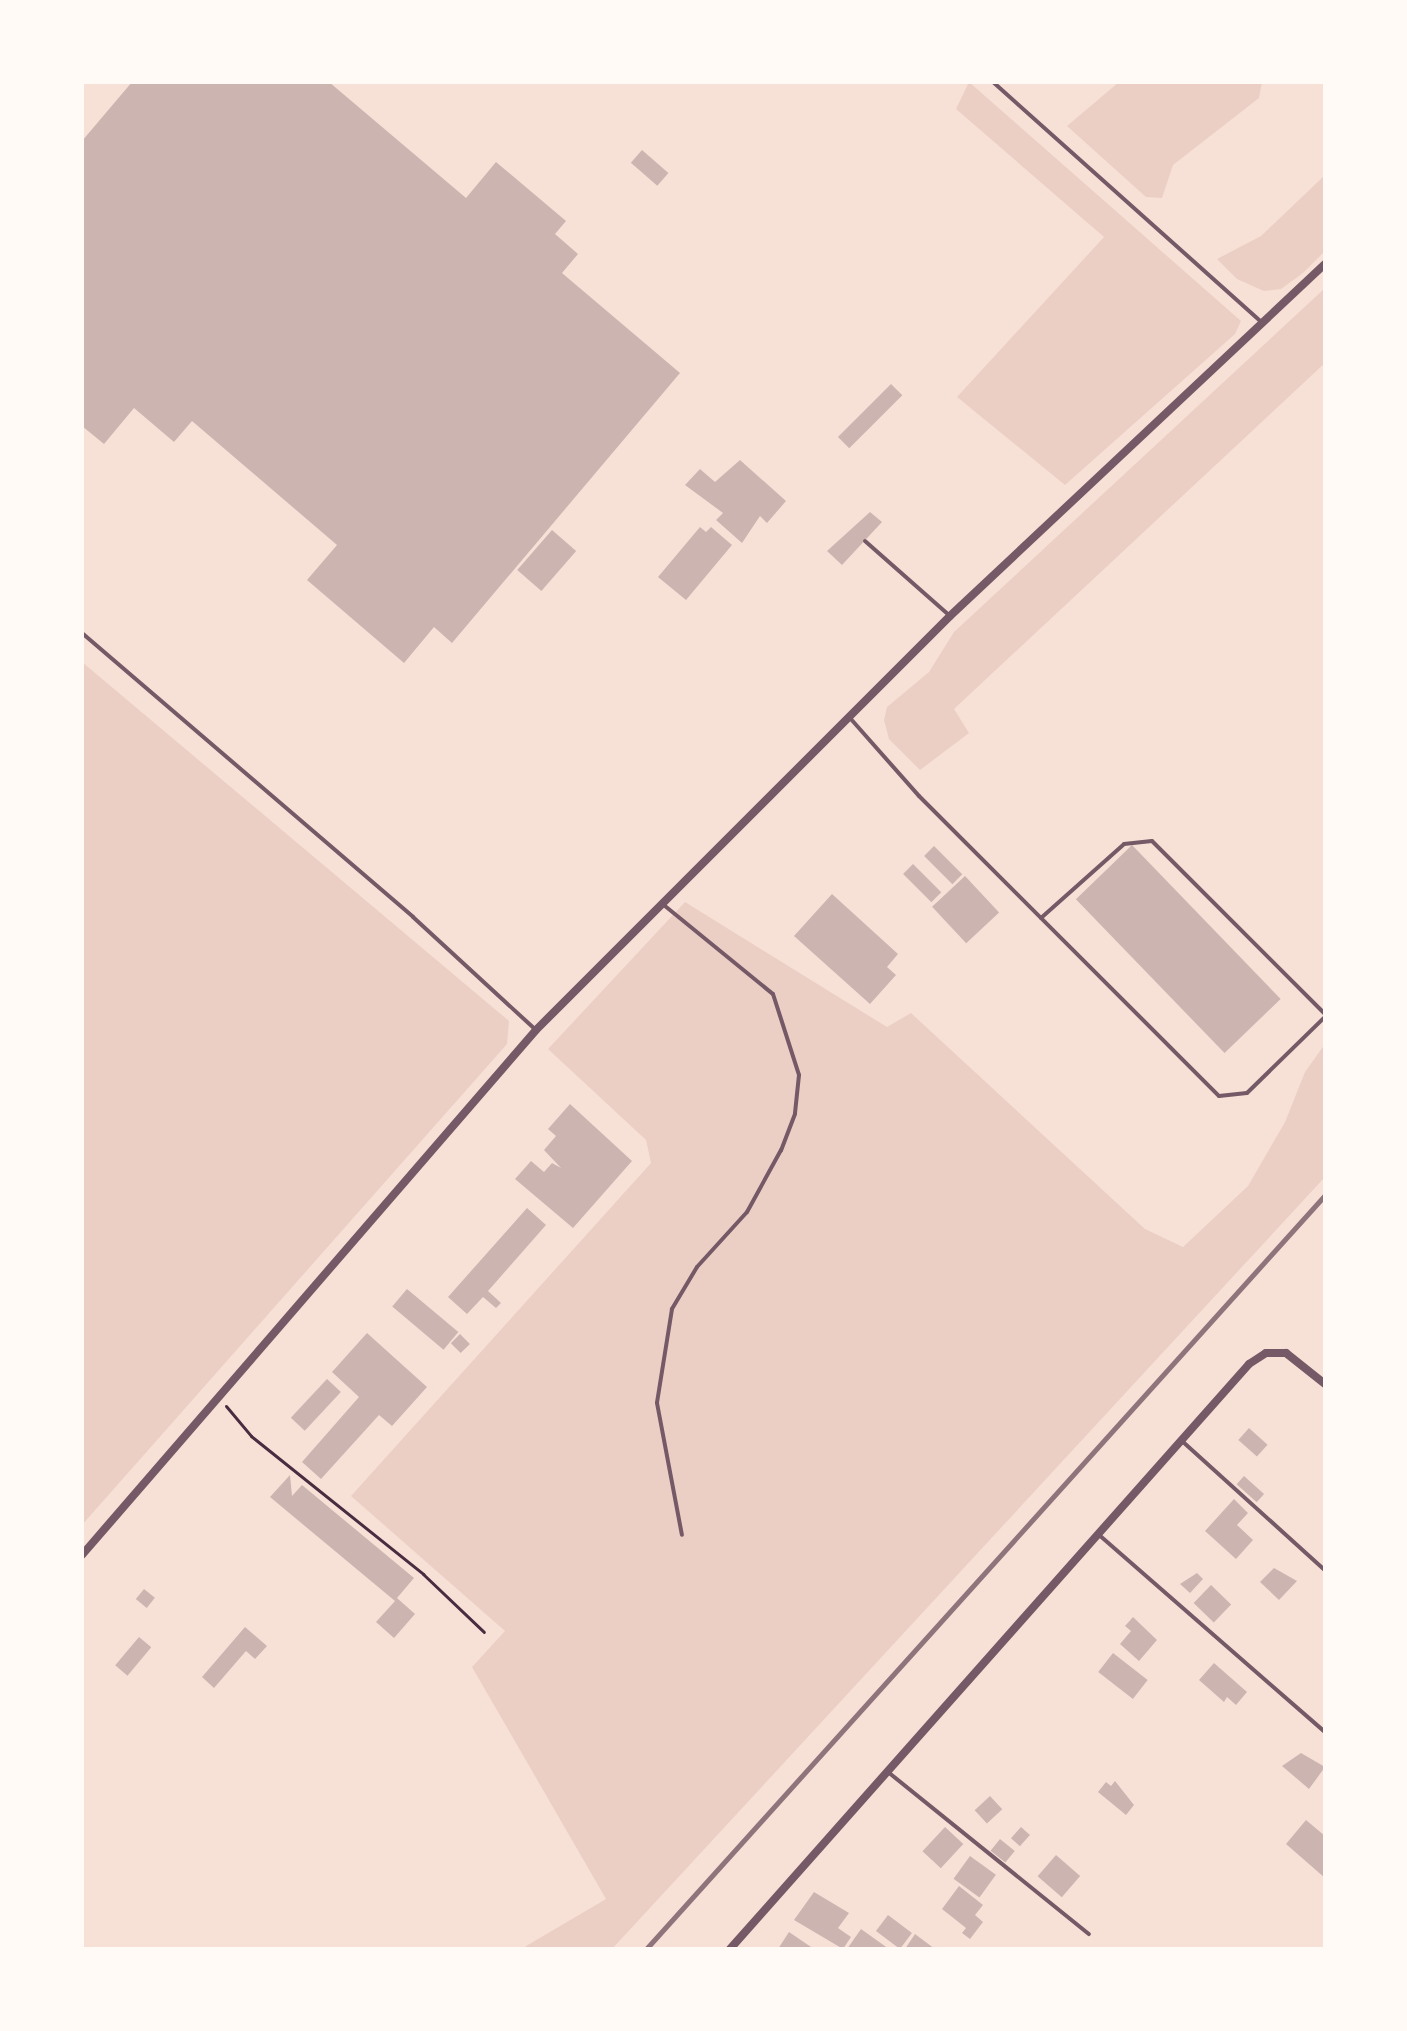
<!DOCTYPE html>
<style>
body{margin:0}
#map{position:relative;width:1407px;height:2031px;overflow:hidden;background:#f7e1d7;font-family:Helvetica,sans-serif}
div>[style]{position:absolute}
.green>*{inset:0;background:#ebcfc5}
.building>*{inset:0;background:#ccb4b1;transform-origin:0 0}
.path>*{height:3px;margin:-1.5px;padding:0 1.5px;transform-origin:1.5px;border-radius:1.5px;background:#4a2c40}
.service>*{height:4px;margin:-2px;padding:0 2px;transform-origin:2px;border-radius:2px;background:#755966}
.minor>*{height:8px;margin:-4px;padding:0 4px;transform-origin:4px;border-radius:4px;background:#755966}
.rail>*{height:5px;margin:-2.5px;padding:0 2.5px;transform-origin:2.5px;border-radius:2.5px;background:#8f747c}
span{translate:-50% -50%;white-space:nowrap;text-align:center;line-height:1.15;-webkit-text-stroke:7px #fffaf5;paint-order:stroke}
.frame{position:absolute;inset:0;border:84px solid #fffaf5;pointer-events:none}
</style>
<div id="map">
<div class="green">
<div style="clip-path:polygon(969px 82px,1241px 321px,1235px 334px,1065px 485px,957px 397px,1104px 237px,956px 109px)"></div>
<div style="clip-path:polygon(1119px 82px,1262px 82px,1259px 98px,1173px 165px,1162px 198px,1146px 197px,1067px 126px)"></div>
<div style="clip-path:polygon(1325px 175px,1325px 251px,1303px 273px,1281px 289px,1264px 291px,1237px 279px,1217px 259px,1261px 236px)"></div>
<div style="clip-path:polygon(1325px 288px,1325px 363px,954px 709px,969px 733px,920px 770px,889px 739px,884px 720px,887px 707px,929px 672px,954px 632px)"></div>
<div style="clip-path:polygon(82px 662px,509px 1021px,507px 1044px,82px 1525px)"></div>
<div style="clip-path:polygon(685px 902px,887px 1027px,911px 1013px,1145px 1229px,1183px 1247px,1248px 1186px,1285px 1122px,1305px 1072px,1325px 1044px,1325px 1177px,612px 1949px,521px 1949px,606px 1899px,472px 1667px,505px 1631px,351px 1496px,651px 1163px,646px 1140px,548px 1049px)"></div>
</div>
<div class="building">
<div style="clip-path:polygon(132px 82px,329px 82px,466px 198px,496px 162px,566px 221px,555px 234px,578px 254px,562px 273px,680px 373px,452px 643px,434px 627px,404px 663px,307px 580px,337px 545px,192px 421px,174px 442px,134px 408px,104px 444px,82px 426px,82px 141px)"></div>
<div style="left:642px;top:150px;width:35px;height:17px;rotate:41deg"></div>
<div style="left:891px;top:384px;width:16px;height:75px;rotate:45deg"></div>
<div style="clip-path:polygon(740px 460px,786px 501px,767px 523px,760px 516px,742px 543px,716px 520px,723px 513px,685px 485px,700px 469px,715px 482px)"></div>
<div style="clip-path:polygon(870px 512px,882px 522px,842px 565px,827px 551px)"></div>
<div style="clip-path:polygon(700px 527px,706px 532px,711px 527px,732px 545px,686px 600px,658px 577px)"></div>
<div style="left:552px;top:530px;width:32px;height:53px;rotate:41deg"></div>
<div style="left:1132px;top:845px;width:214px;height:78px;rotate:46deg"></div>
<div style="left:934px;top:846px;width:40px;height:14px;rotate:45deg"></div>
<div style="left:913px;top:864px;width:40px;height:14px;rotate:45deg"></div>
<div style="left:965px;top:876px;width:50px;height:45px;rotate:47deg"></div>
<div style="clip-path:polygon(832px 894px,898px 954px,887px 967px,896px 975px,870px 1004px,794px 936px)"></div>
<div style="clip-path:polygon(570px 1104px,632px 1161px,573px 1228px,515px 1179px,531px 1161px,544px 1172px,552px 1163px,561px 1168px,544px 1150px,556px 1136px,548px 1129px)"></div>
<div style="clip-path:polygon(527px 1208px,546px 1225px,488px 1291px,501px 1303px,496px 1308px,483px 1297px,467px 1314px,448px 1297px)"></div>
<div style="left:407px;top:1289px;width:67px;height:23px;rotate:40deg"></div>
<div style="clip-path:polygon(367px 1333px,427px 1387px,392px 1426px,379px 1415px,321px 1479px,302px 1462px,359px 1397px,332px 1372px)"></div>
<div style="left:460px;top:1334px;width:14px;height:13px;rotate:45deg"></div>
<div style="left:327px;top:1379px;width:19px;height:53px;rotate:43deg"></div>
<div style="left:1249px;top:1428px;width:25px;height:16px;rotate:42deg"></div>
<div style="clip-path:polygon(290px 1475px,292px 1496px,302px 1485px,414px 1578px,397px 1598px,415px 1614px,394px 1638px,376px 1622px,395px 1601px,270px 1497px)"></div>
<div style="left:1244px;top:1476px;width:27px;height:11px;rotate:42deg"></div>
<div style="clip-path:polygon(1234px 1499px,1248px 1513px,1237px 1525px,1253px 1540px,1236px 1559px,1205px 1531px)"></div>
<div style="clip-path:polygon(1274px 1568px,1297px 1581px,1279px 1600px,1260px 1582px)"></div>
<div style="clip-path:polygon(1197px 1573px,1203px 1579px,1190px 1593px,1180px 1584px)"></div>
<div style="left:1211px;top:1585px;width:28px;height:25px;rotate:44deg"></div>
<div style="left:144px;top:1589px;width:14px;height:13px;rotate:39deg"></div>
<div style="clip-path:polygon(1133px 1617px,1157px 1640px,1139px 1661px,1120px 1644px,1131px 1631px,1125px 1626px)"></div>
<div style="clip-path:polygon(245px 1627px,267px 1646px,255px 1659px,246px 1651px,214px 1688px,202px 1677px)"></div>
<div style="left:139px;top:1637px;width:16px;height:37px;rotate:40deg"></div>
<div style="left:1113px;top:1653px;width:44px;height:24px;rotate:38deg"></div>
<div style="clip-path:polygon(1214px 1663px,1247px 1692px,1236px 1705px,1227px 1697px,1224px 1702px,1199px 1680px)"></div>
<div style="clip-path:polygon(1301px 1753px,1325px 1767px,1309px 1789px,1282px 1766px)"></div>
<div style="clip-path:polygon(1115px 1781px,1134px 1805px,1126px 1815px,1098px 1792px,1106px 1782px,1111px 1786px)"></div>
<div style="left:990px;top:1796px;width:18px;height:21px;rotate:47deg"></div>
<div style="clip-path:polygon(1306px 1820px,1325px 1836px,1325px 1878px,1286px 1844px)"></div>
<div style="left:945px;top:1827px;width:25px;height:33px;rotate:43deg"></div>
<div style="left:1021px;top:1827px;width:12px;height:15px;rotate:42deg"></div>
<div style="left:1000px;top:1839px;width:19px;height:15px;rotate:39deg"></div>
<div style="left:1056px;top:1855px;width:32px;height:28px;rotate:41deg"></div>
<div style="left:970px;top:1856px;width:32px;height:28px;rotate:36deg"></div>
<div style="clip-path:polygon(959px 1886px,983px 1905px,975px 1915px,983px 1922px,970px 1939px,962px 1933px,966px 1928px,942px 1909px)"></div>
<div style="clip-path:polygon(814px 1892px,849px 1913px,838px 1928px,851px 1937px,843px 1949px,794px 1920px)"></div>
<div style="left:888px;top:1915px;width:30px;height:20px;rotate:37deg"></div>
<div style="clip-path:polygon(861px 1929px,889px 1949px,847px 1949px)"></div>
<div style="clip-path:polygon(789px 1932px,814px 1949px,778px 1949px)"></div>
<div style="clip-path:polygon(915px 1934px,935px 1949px,905px 1949px)"></div>
</div>
<div class="path">
<div style="left:226px;top:1406px;width:39px;rotate:50deg"></div>
<div style="left:251px;top:1436px;width:221px;rotate:38.7deg"></div>
<div style="left:423px;top:1574px;width:84px;rotate:43.6deg"></div>
</div>
<div class="service">
<div style="left:993px;top:82px;width:360px;rotate:41.8deg"></div>
<div style="left:865px;top:541px;width:113px;rotate:41.4deg"></div>
<div style="left:82px;top:633px;width:436px;rotate:40.6deg"></div>
<div style="left:413px;top:917px;width:167px;rotate:42.6deg"></div>
<div style="left:850px;top:718px;width:104px;rotate:48.5deg"></div>
<div style="left:919px;top:796px;width:424px;rotate:45deg"></div>
<div style="left:1219px;top:1096px;width:28px;rotate:-6deg"></div>
<div style="left:1247px;top:1093px;width:109px;rotate:-44.3deg"></div>
<div style="left:665px;top:906px;width:139px;rotate:39.2deg"></div>
<div style="left:773px;top:994px;width:85px;rotate:72.2deg"></div>
<div style="left:799px;top:1075px;width:39px;rotate:96deg"></div>
<div style="left:795px;top:1114px;width:39px;rotate:111deg"></div>
<div style="left:781px;top:1150px;width:71px;rotate:118.7deg"></div>
<div style="left:747px;top:1212px;width:74px;rotate:132.3deg"></div>
<div style="left:697px;top:1267px;width:49px;rotate:120.8deg"></div>
<div style="left:672px;top:1309px;width:95px;rotate:99.1deg"></div>
<div style="left:657px;top:1403px;width:134px;rotate:79.3deg"></div>
<div style="left:1041px;top:918px;width:111px;rotate:-41.7deg"></div>
<div style="left:1124px;top:844px;width:28px;rotate:-6deg"></div>
<div style="left:1152px;top:841px;width:245px;rotate:45deg"></div>
<div style="left:1182px;top:1441px;width:193px;rotate:42.1deg"></div>
<div style="left:1098px;top:1534px;width:301px;rotate:41.1deg"></div>
<div style="left:888px;top:1772px;width:258px;rotate:38.9deg"></div>
</div>
<div class="minor">
<div style="left:82px;top:1555px;width:694px;rotate:-49.15deg"></div>
<div style="left:536px;top:1030px;width:585px;rotate:-45deg"></div>
<div style="left:950px;top:616px;width:514px;rotate:-43.19deg"></div>
<div style="left:730px;top:1949px;width:782px;rotate:-48.42deg"></div>
<div style="left:1249px;top:1364px;width:20px;rotate:-33deg"></div>
<div style="left:1266px;top:1353px;width:20px"></div>
<div style="left:1286px;top:1353px;width:50px;rotate:38.5deg"></div>
</div>
<div class="rail">
<div style="left:646px;top:1949px;width:1015px;rotate:-48deg"></div>
</div>
<div class="frame"></div>
</div>
